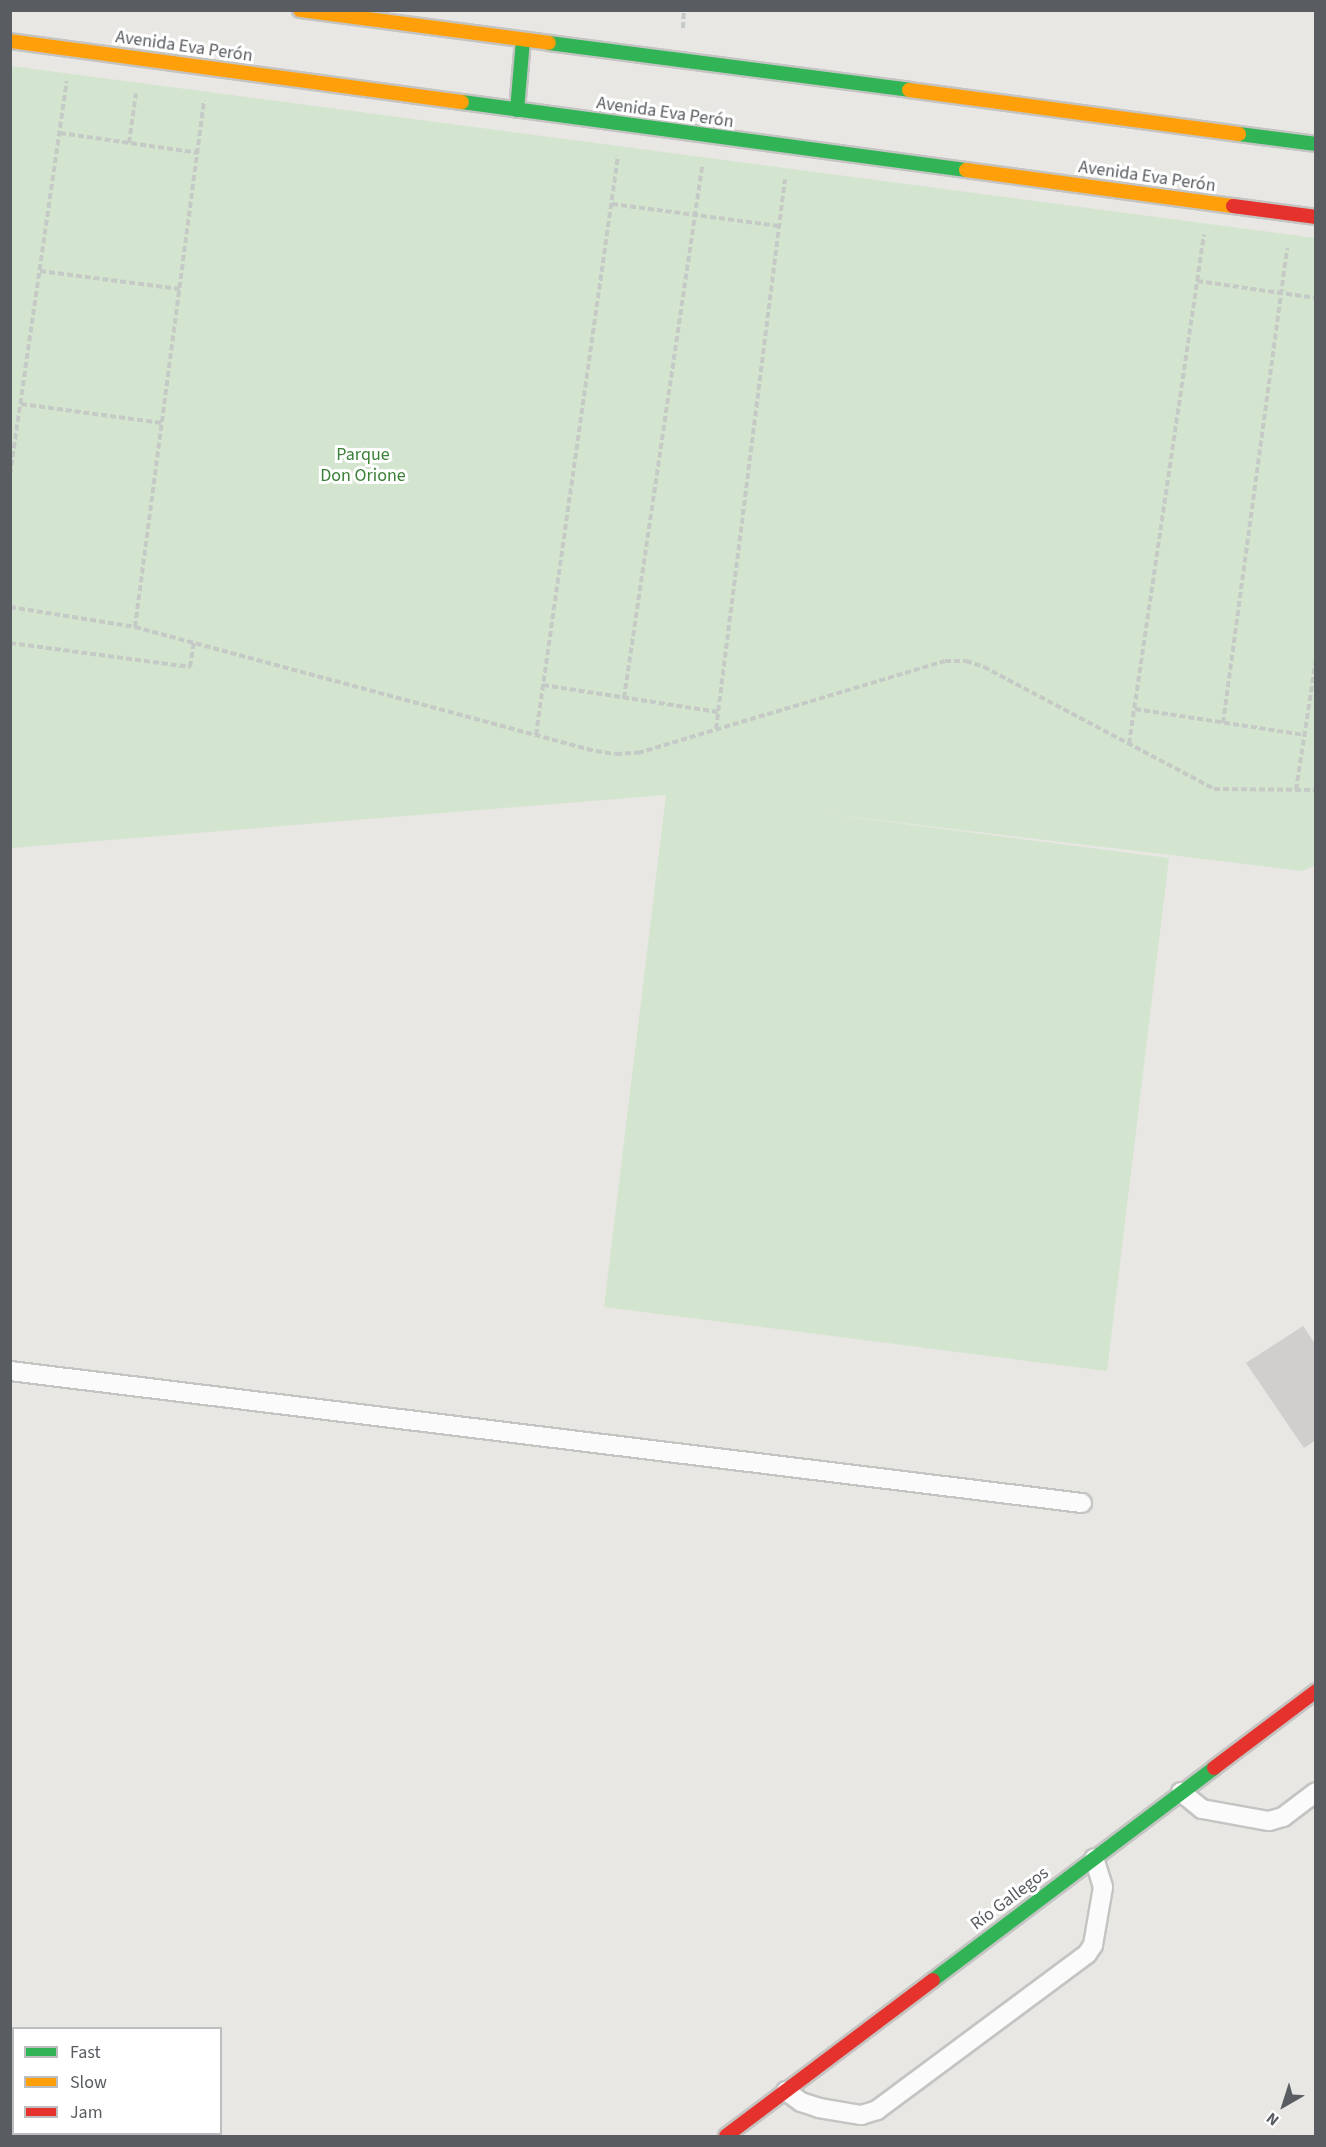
<!DOCTYPE html>
<meta charset="utf-8">
<style>
body{margin:0}
#map{position:relative;width:1326px;height:2147px;overflow:hidden;background:#e9e7e3;font-family:"Source Sans 3",sans-serif}
div>[style]{position:absolute}
.green>*{inset:0;background:#d3e5ce}
.building>*{inset:0;background:#d0cfcd}
.path>*{height:4px;margin-top:-2px;transform-origin:0;background:repeating-linear-gradient(90deg,#c5cac7 0 6px,transparent 0 9px)}
.roads{filter:drop-shadow(2px 0 #c4c4c3) drop-shadow(-2px 0 #c4c4c3) drop-shadow(0 2px #c4c4c3) drop-shadow(0 -2px #c4c4c3)}
.lane>*{height:18px;margin:-9px;padding:0 9px;transform-origin:9px;border-radius:9px;background:#fcfbfb}
.fast>*{height:14px;margin:-7px;padding:0 7px;transform-origin:7px;border-radius:7px;background:#30b455}
.slow>*{height:14px;margin:-7px;padding:0 7px;transform-origin:7px;border-radius:7px;background:#ff9f0a}
.jam>*{height:14px;margin:-7px;padding:0 7px;transform-origin:7px;border-radius:7px;background:#e5322d}
span{translate:-50% -50%;white-space:nowrap;text-align:center;line-height:1.15;-webkit-text-stroke:6px #fff;paint-order:stroke}
.street-label{font-size:18px;color:#595d61}
.park-label{font-size:18px;color:#3c8138}
.frame{position:absolute;inset:0;border:12px solid #595d61;pointer-events:none}
.legend{position:absolute;left:12px;top:2027px;width:210px;height:108px;box-sizing:border-box;background:#fff;border:2px solid #bdbec0;margin:0;padding:8px 10px;list-style:none;font-size:18px;color:#595d61}
.legend li{display:flex;align-items:center;gap:12px;height:30px}
.legend b{width:30px;border:2px solid #bdbec0}
.north{position:absolute;left:1254px;top:2075px;width:60px;height:60px;-webkit-text-stroke:4px #fff;paint-order:stroke;rotate:219deg;font-size:16px;font-weight:700;line-height:24px;text-align:center;color:#595d61}
.north::after{content:'';display:block;margin:auto;width:21px;height:27px;background:#595d61;clip-path:polygon(50% 0,100% 100%,50% 72%,0 100%)}
</style>
<div id="map">
<div class="green">
<div style="clip-path:polygon(11px 66px,1315px 238px,1315px 865px,1303px 871px,811px 812px,1169px 858px,1107px 1371px,604px 1307px,666px 795px,11px 848px)"></div>
</div>
<div class="building">
<div style="clip-path:polygon(1303px 1326px,1316px 1345px,1316px 1440px,1304px 1448px,1246px 1363px)"></div>
</div>
<div class="path">
<div style="left:683px;top:28px;width:18px;rotate:-87deg"></div>
<div style="left:60px;top:133px;width:139px;rotate:8.2deg"></div>
<div style="left:129px;top:143px;width:50px;rotate:-82deg"></div>
<div style="left:612px;top:204px;width:168px;rotate:7.5deg"></div>
<div style="left:40px;top:271px;width:141px;rotate:7.3deg"></div>
<div style="left:1197px;top:281px;width:120px;rotate:8.1deg"></div>
<div style="left:21px;top:404px;width:142px;rotate:7.7deg"></div>
<div style="left:10px;top:475px;width:398px;rotate:-81.8deg"></div>
<div style="left:10px;top:607px;width:127px;rotate:9.1deg"></div>
<div style="left:135px;top:627px;width:477px;rotate:15.1deg"></div>
<div style="left:596px;top:751px;width:20px;rotate:9deg"></div>
<div style="left:616px;top:754px;width:22px;rotate:-3deg"></div>
<div style="left:638px;top:753px;width:320px;rotate:-16.7deg"></div>
<div style="left:945px;top:661px;width:21px"></div>
<div style="left:966px;top:661px;width:19px;rotate:18deg"></div>
<div style="left:984px;top:667px;width:260px;rotate:27.9deg"></div>
<div style="left:1214px;top:789px;width:102px;rotate:0.6deg"></div>
<div style="left:135px;top:627px;width:531px;rotate:-82.53deg"></div>
<div style="left:10px;top:643px;width:182px;rotate:7.6deg"></div>
<div style="left:190px;top:667px;width:25px;rotate:-81deg"></div>
<div style="left:543px;top:685px;width:177px;rotate:8.8deg"></div>
<div style="left:624px;top:698px;width:537px;rotate:-81.64deg"></div>
<div style="left:1135px;top:709px;width:171px;rotate:8.7deg"></div>
<div style="left:1223px;top:723px;width:479px;rotate:-82.3deg"></div>
<div style="left:716px;top:729px;width:554px;rotate:-82.85deg"></div>
<div style="left:536px;top:735px;width:585px;rotate:-81.94deg"></div>
<div style="left:1129px;top:744px;width:515px;rotate:-81.63deg"></div>
<div style="left:1296px;top:790px;width:132px;rotate:-81.3deg"></div>
</div>
<div class="roads">
<div class="lane">
<div style="left:10px;top:1371px;width:1080px;rotate:7.02deg"></div>
<div style="left:1181px;top:1792px;width:27px;rotate:39deg"></div>
<div style="left:1202px;top:1809px;width:68px;rotate:10.2deg"></div>
<div style="left:1269px;top:1821px;width:15px;rotate:-16deg"></div>
<div style="left:1283px;top:1817px;width:41px;rotate:-37.1deg"></div>
<div style="left:786px;top:2091px;width:19px;rotate:36deg"></div>
<div style="left:801px;top:2102px;width:19px;rotate:18deg"></div>
<div style="left:819px;top:2108px;width:43px;rotate:9.5deg"></div>
<div style="left:861px;top:2115px;width:17px;rotate:-17deg"></div>
<div style="left:877px;top:2110px;width:262px;rotate:-36.6deg"></div>
<div style="left:1087px;top:1954px;width:11px;rotate:-56deg"></div>
<div style="left:1093px;top:1945px;width:59px;rotate:-80.2deg"></div>
<div style="left:1103px;top:1887px;width:30px;rotate:-107deg"></div>
</div>
<div class="fast">
<div style="left:549px;top:43px;width:363px;rotate:7.4deg"></div>
<div style="left:462px;top:102px;width:509px;rotate:7.68deg"></div>
<div style="left:517px;top:110px;width:70px;rotate:-85.1deg"></div>
<div style="left:1239px;top:134px;width:78px;rotate:7.4deg"></div>
<div style="left:933px;top:1980px;width:352px;rotate:-37deg"></div>
</div>
<div class="slow">
<div style="left:300px;top:10px;width:251px;rotate:7.5deg"></div>
<div style="left:10px;top:41px;width:456px;rotate:7.7deg"></div>
<div style="left:909px;top:90px;width:333px;rotate:7.6deg"></div>
<div style="left:966px;top:170px;width:269px;rotate:7.7deg"></div>
</div>
<div class="jam">
<div style="left:1233px;top:206px;width:84px;rotate:7.5deg"></div>
<div style="left:1214px;top:1768px;width:128px;rotate:-37deg"></div>
<div style="left:726px;top:2136px;width:259px;rotate:-37deg"></div>
</div>
</div>
<div class="street-label">
<span style="left:184px;top:47px;rotate:8deg">Avenida Eva Perón</span>
<span style="left:665px;top:113px;rotate:8deg">Avenida Eva Perón</span>
<span style="left:1147px;top:177px;rotate:8deg">Avenida Eva Perón</span>
<span style="left:1010px;top:1899px;rotate:-37deg">Río Gallegos</span>
</div>
<div class="park-label">
<span style="left:363px;top:466px">Parque<br>Don Orione</span>
</div>
<div class="frame"></div>
<ul class="legend">
<li><b style="height:8px;background:#30b455"></b>Fast</li>
<li><b style="height:8px;background:#ff9f0a"></b>Slow</li>
<li><b style="height:8px;background:#e5322d"></b>Jam</li>
</ul>
<div class="north">N</div>
</div>
